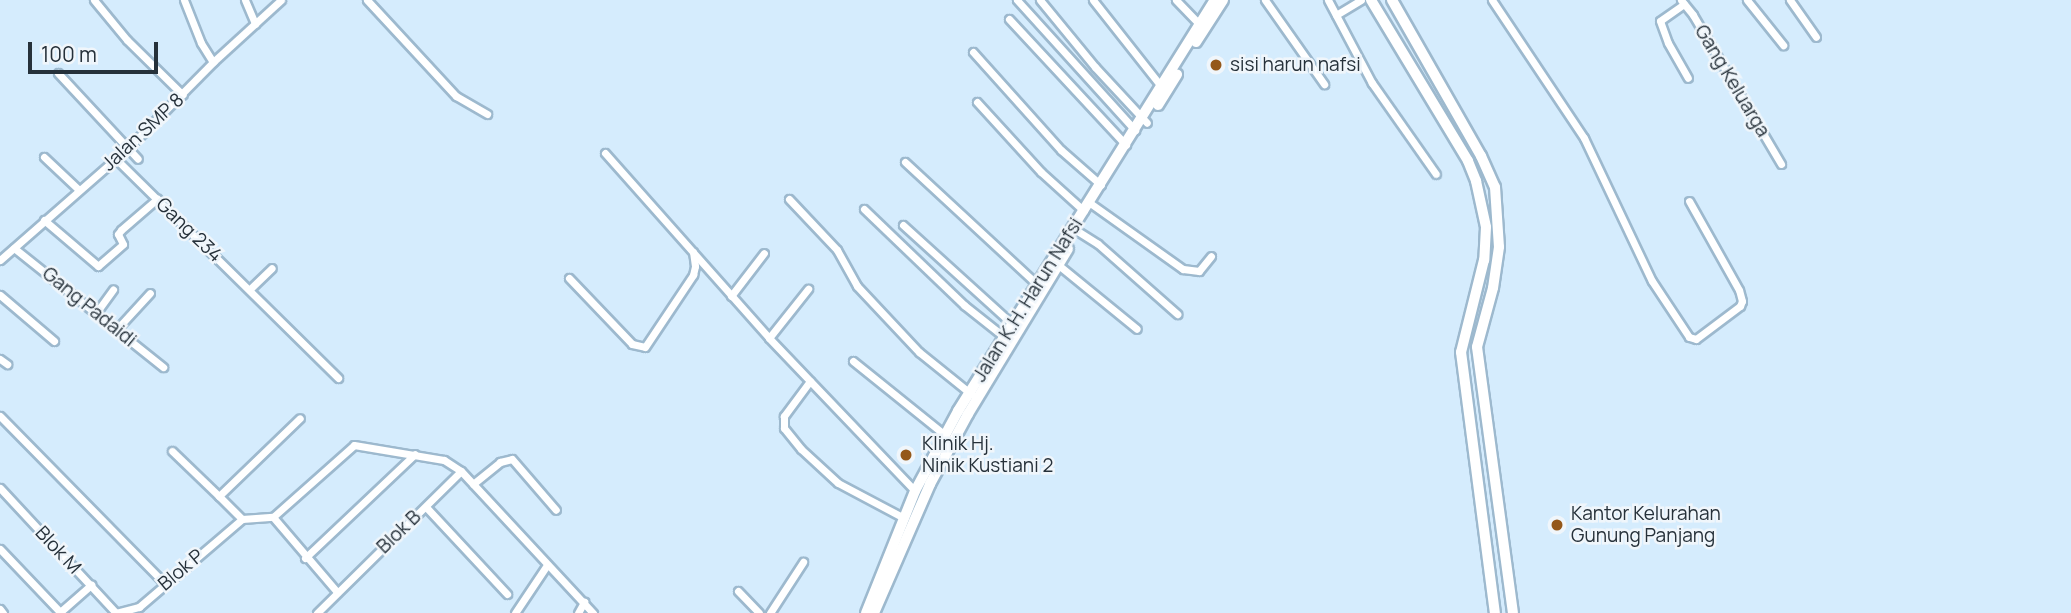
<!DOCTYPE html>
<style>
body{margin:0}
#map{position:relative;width:2071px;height:613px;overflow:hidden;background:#d5ecfd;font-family:Manrope,sans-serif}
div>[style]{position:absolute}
.roads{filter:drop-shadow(2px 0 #9db9ce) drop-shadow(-2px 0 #9db9ce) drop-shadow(0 2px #9db9ce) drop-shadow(0 -2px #9db9ce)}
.street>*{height:7px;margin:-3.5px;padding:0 3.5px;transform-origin:3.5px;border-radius:3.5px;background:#fff}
.secondary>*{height:10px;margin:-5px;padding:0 5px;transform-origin:5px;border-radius:5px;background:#fff}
.dots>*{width:19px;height:19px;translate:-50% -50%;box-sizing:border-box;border:4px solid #f0f6fb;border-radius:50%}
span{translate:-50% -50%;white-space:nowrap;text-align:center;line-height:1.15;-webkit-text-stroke:5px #f0f6fb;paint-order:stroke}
.poi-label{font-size:19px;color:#26313a}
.left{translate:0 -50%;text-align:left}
.street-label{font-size:19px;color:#26313a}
.scale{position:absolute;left:28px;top:42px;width:130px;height:32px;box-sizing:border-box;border:4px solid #26313a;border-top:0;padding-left:9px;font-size:21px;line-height:24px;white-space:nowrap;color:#26313a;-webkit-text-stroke:5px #f0f6fb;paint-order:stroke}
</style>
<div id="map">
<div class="roads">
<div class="street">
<div style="left:94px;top:0;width:52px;rotate:50.5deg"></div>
<div style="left:127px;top:40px;width:78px;rotate:44.5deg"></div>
<div style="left:184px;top:0;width:46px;rotate:68.4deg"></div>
<div style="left:201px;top:43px;width:22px;rotate:58deg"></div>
<div style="left:245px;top:0;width:26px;rotate:67deg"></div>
<div style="left:367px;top:0;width:131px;rotate:47.2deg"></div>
<div style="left:456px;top:96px;width:36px;rotate:30deg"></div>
<div style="left:1017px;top:0;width:176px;rotate:47.8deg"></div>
<div style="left:1040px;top:0;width:87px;rotate:50.6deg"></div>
<div style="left:1095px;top:67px;width:76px;rotate:47.1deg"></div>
<div style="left:1093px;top:0;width:110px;rotate:51.7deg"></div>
<div style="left:1176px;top:0;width:33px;rotate:46deg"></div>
<div style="left:1265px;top:0;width:103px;rotate:54.9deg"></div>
<div style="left:1328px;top:0;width:94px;rotate:62.1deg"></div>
<div style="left:1372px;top:83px;width:111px;rotate:54.9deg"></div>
<div style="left:1492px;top:0;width:166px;rotate:56.3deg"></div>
<div style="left:1584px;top:138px;width:158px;rotate:64.6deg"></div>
<div style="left:1652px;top:281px;width:67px;rotate:56.5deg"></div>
<div style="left:1689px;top:337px;width:7px;rotate:16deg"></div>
<div style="left:1696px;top:339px;width:55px;rotate:-36.9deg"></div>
<div style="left:1740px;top:306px;width:5px;rotate:-68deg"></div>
<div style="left:1742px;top:301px;width:11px;rotate:-105deg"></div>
<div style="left:1739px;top:290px;width:102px;rotate:-119.3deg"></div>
<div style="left:1681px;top:0;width:19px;rotate:51deg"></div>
<div style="left:1693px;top:15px;width:173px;rotate:59.4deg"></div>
<div style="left:1747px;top:0;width:58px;rotate:51.3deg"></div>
<div style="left:1790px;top:0;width:45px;rotate:54.9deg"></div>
<div style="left:1684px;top:4px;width:29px;rotate:145deg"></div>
<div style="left:1660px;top:21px;width:23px;rotate:70deg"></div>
<div style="left:1668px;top:43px;width:40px;rotate:60.3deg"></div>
<div style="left:1336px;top:15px;width:29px;rotate:-31deg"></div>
<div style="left:1009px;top:19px;width:172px;rotate:47.1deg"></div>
<div style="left:973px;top:52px;width:132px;rotate:48.1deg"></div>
<div style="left:1061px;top:150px;width:53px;rotate:41.2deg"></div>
<div style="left:58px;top:73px;width:117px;rotate:47.1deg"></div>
<div style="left:977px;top:102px;width:95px;rotate:47.6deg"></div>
<div style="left:1041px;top:172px;width:58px;rotate:42.2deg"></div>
<div style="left:605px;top:153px;width:247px;rotate:48.4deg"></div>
<div style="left:769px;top:338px;width:211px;rotate:46.3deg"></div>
<div style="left:44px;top:157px;width:47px;rotate:43.3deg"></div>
<div style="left:116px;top:159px;width:312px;rotate:44.6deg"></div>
<div style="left:905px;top:162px;width:181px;rotate:42.8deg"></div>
<div style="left:789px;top:199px;width:70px;rotate:46.7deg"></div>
<div style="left:837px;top:250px;width:41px;rotate:60.9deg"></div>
<div style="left:857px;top:286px;width:91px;rotate:46.8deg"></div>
<div style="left:919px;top:352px;width:67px;rotate:38.9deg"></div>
<div style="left:1090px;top:203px;width:114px;rotate:35.4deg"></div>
<div style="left:1183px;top:269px;width:16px;rotate:7deg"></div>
<div style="left:1199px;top:271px;width:19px;rotate:-51deg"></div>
<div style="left:864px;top:209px;width:139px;rotate:43.8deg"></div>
<div style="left:964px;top:305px;width:56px;rotate:38.5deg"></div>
<div style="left:44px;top:220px;width:71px;rotate:40.4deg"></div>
<div style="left:98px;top:266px;width:33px;rotate:-41deg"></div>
<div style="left:123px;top:244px;width:11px;rotate:-117deg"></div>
<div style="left:118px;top:234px;width:5px;rotate:-53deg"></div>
<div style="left:121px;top:230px;width:48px;rotate:-40.7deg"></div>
<div style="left:903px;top:225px;width:147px;rotate:42.2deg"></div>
<div style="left:1079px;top:232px;width:22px;rotate:32deg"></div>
<div style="left:1098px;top:244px;width:106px;rotate:41.5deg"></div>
<div style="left:14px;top:248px;width:191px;rotate:38.6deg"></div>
<div style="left:0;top:260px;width:171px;rotate:-41.2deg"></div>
<div style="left:129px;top:147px;width:120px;rotate:-45.3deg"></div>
<div style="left:213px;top:62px;width:92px;rotate:-42.4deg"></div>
<div style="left:1056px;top:263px;width:104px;rotate:39.2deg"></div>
<div style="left:569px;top:278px;width:91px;rotate:46.3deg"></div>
<div style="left:632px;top:344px;width:13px;rotate:13deg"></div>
<div style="left:645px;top:347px;width:87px;rotate:-56.3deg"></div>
<div style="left:693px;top:275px;width:9px;rotate:-77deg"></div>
<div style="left:695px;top:266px;width:14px;rotate:-98deg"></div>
<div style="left:250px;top:289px;width:30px;rotate:-44deg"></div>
<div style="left:0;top:295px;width:71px;rotate:40.4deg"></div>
<div style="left:731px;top:296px;width:54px;rotate:-52.5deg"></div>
<div style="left:96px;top:313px;width:29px;rotate:-54deg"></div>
<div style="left:116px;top:330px;width:50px;rotate:-47.4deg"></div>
<div style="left:769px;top:338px;width:63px;rotate:-51.5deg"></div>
<div style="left:0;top:359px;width:9px;rotate:36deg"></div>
<div style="left:853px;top:361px;width:118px;rotate:38.8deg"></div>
<div style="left:810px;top:381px;width:44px;rotate:126.6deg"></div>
<div style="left:784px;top:416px;width:12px;rotate:90deg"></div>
<div style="left:784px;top:428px;width:27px;rotate:51deg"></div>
<div style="left:801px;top:449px;width:50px;rotate:42.6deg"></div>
<div style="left:838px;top:483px;width:75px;rotate:27.9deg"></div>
<div style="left:0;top:416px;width:234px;rotate:45.5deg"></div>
<div style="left:172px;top:451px;width:65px;rotate:43.8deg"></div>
<div style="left:473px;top:484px;width:35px;rotate:-39deg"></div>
<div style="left:500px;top:462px;width:12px;rotate:-14deg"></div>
<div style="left:512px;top:459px;width:67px;rotate:49.2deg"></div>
<div style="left:0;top:488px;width:171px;rotate:47.1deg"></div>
<div style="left:426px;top:507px;width:119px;rotate:47deg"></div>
<div style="left:273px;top:517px;width:99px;rotate:49.5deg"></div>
<div style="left:242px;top:519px;width:31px;rotate:-4deg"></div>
<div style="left:273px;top:517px;width:108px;rotate:-41.6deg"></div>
<div style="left:354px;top:445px;width:91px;rotate:9.5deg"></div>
<div style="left:444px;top:460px;width:20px;rotate:33deg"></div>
<div style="left:461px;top:471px;width:194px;rotate:47.1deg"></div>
<div style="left:242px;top:519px;width:33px;rotate:-135deg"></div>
<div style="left:219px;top:496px;width:112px;rotate:-43.9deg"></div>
<div style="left:0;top:549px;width:87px;rotate:46.4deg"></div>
<div style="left:305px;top:558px;width:151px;rotate:-43.4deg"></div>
<div style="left:738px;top:591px;width:30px;rotate:46deg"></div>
<div style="left:0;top:609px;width:5px;rotate:53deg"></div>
<div style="left:59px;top:613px;width:43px;rotate:-41.2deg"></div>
<div style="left:116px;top:613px;width:24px;rotate:-15deg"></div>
<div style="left:139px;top:607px;width:135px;rotate:-40.5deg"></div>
<div style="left:317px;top:613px;width:202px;rotate:-44.6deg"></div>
<div style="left:515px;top:613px;width:58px;rotate:-56.3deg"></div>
<div style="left:578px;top:613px;width:13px;rotate:-61deg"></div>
<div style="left:770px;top:613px;width:61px;rotate:-57.1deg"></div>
</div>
<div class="secondary">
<div style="left:1371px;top:0;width:188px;rotate:58.9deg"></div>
<div style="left:1468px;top:161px;width:22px;rotate:68deg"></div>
<div style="left:1476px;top:181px;width:47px;rotate:77.7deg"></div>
<div style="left:1486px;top:227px;width:33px;rotate:93deg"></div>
<div style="left:1484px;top:260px;width:95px;rotate:104deg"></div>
<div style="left:1461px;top:352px;width:263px;rotate:82.6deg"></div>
<div style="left:1392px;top:0;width:180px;rotate:60.3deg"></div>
<div style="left:1481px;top:156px;width:34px;rotate:66deg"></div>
<div style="left:1495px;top:187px;width:60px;rotate:86.2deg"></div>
<div style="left:1499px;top:247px;width:41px;rotate:98.3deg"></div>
<div style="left:1493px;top:288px;width:61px;rotate:105.2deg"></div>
<div style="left:1477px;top:347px;width:268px;rotate:82.3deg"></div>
<div style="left:1196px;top:42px;width:50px;rotate:-57.3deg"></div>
<div style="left:1158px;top:105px;width:36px;rotate:-58deg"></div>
<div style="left:866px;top:613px;width:131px;rotate:-68.1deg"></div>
<div style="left:915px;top:491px;width:91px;rotate:-61.7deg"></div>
<div style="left:958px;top:411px;width:485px;rotate:-58deg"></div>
<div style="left:874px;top:613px;width:141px;rotate:-66.5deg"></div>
<div style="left:930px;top:484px;width:80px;rotate:-61.5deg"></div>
<div style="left:968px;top:414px;width:193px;rotate:-58.8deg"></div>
</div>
</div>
<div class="dots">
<div style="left:1216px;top:65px;background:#94581a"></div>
<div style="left:906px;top:455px;background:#94581a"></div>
<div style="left:1557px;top:525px;background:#94581a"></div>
</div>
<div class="poi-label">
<span class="left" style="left:1230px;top:65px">sisi harun nafsi</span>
<span class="left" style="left:922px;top:455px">Klinik Hj.<br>Ninik Kustiani 2</span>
<span class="left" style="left:1571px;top:525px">Kantor Kelurahan<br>Gunung Panjang</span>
</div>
<div class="street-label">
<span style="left:1732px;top:81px;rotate:59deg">Gang Keluarga</span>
<span style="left:143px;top:132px;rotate:-43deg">Jalan SMP 8</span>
<span style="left:189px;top:230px;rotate:44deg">Gang 234</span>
<span style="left:1028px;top:300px;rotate:-58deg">Jalan K.H. Harun Nafsi</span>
<span style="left:89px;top:307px;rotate:39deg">Gang Padaidi</span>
<span style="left:399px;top:532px;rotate:-44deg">Blok B</span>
<span style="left:58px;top:550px;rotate:47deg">Blok M</span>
<span style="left:181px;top:570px;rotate:-40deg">Blok P</span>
</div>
<div class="scale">100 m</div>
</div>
